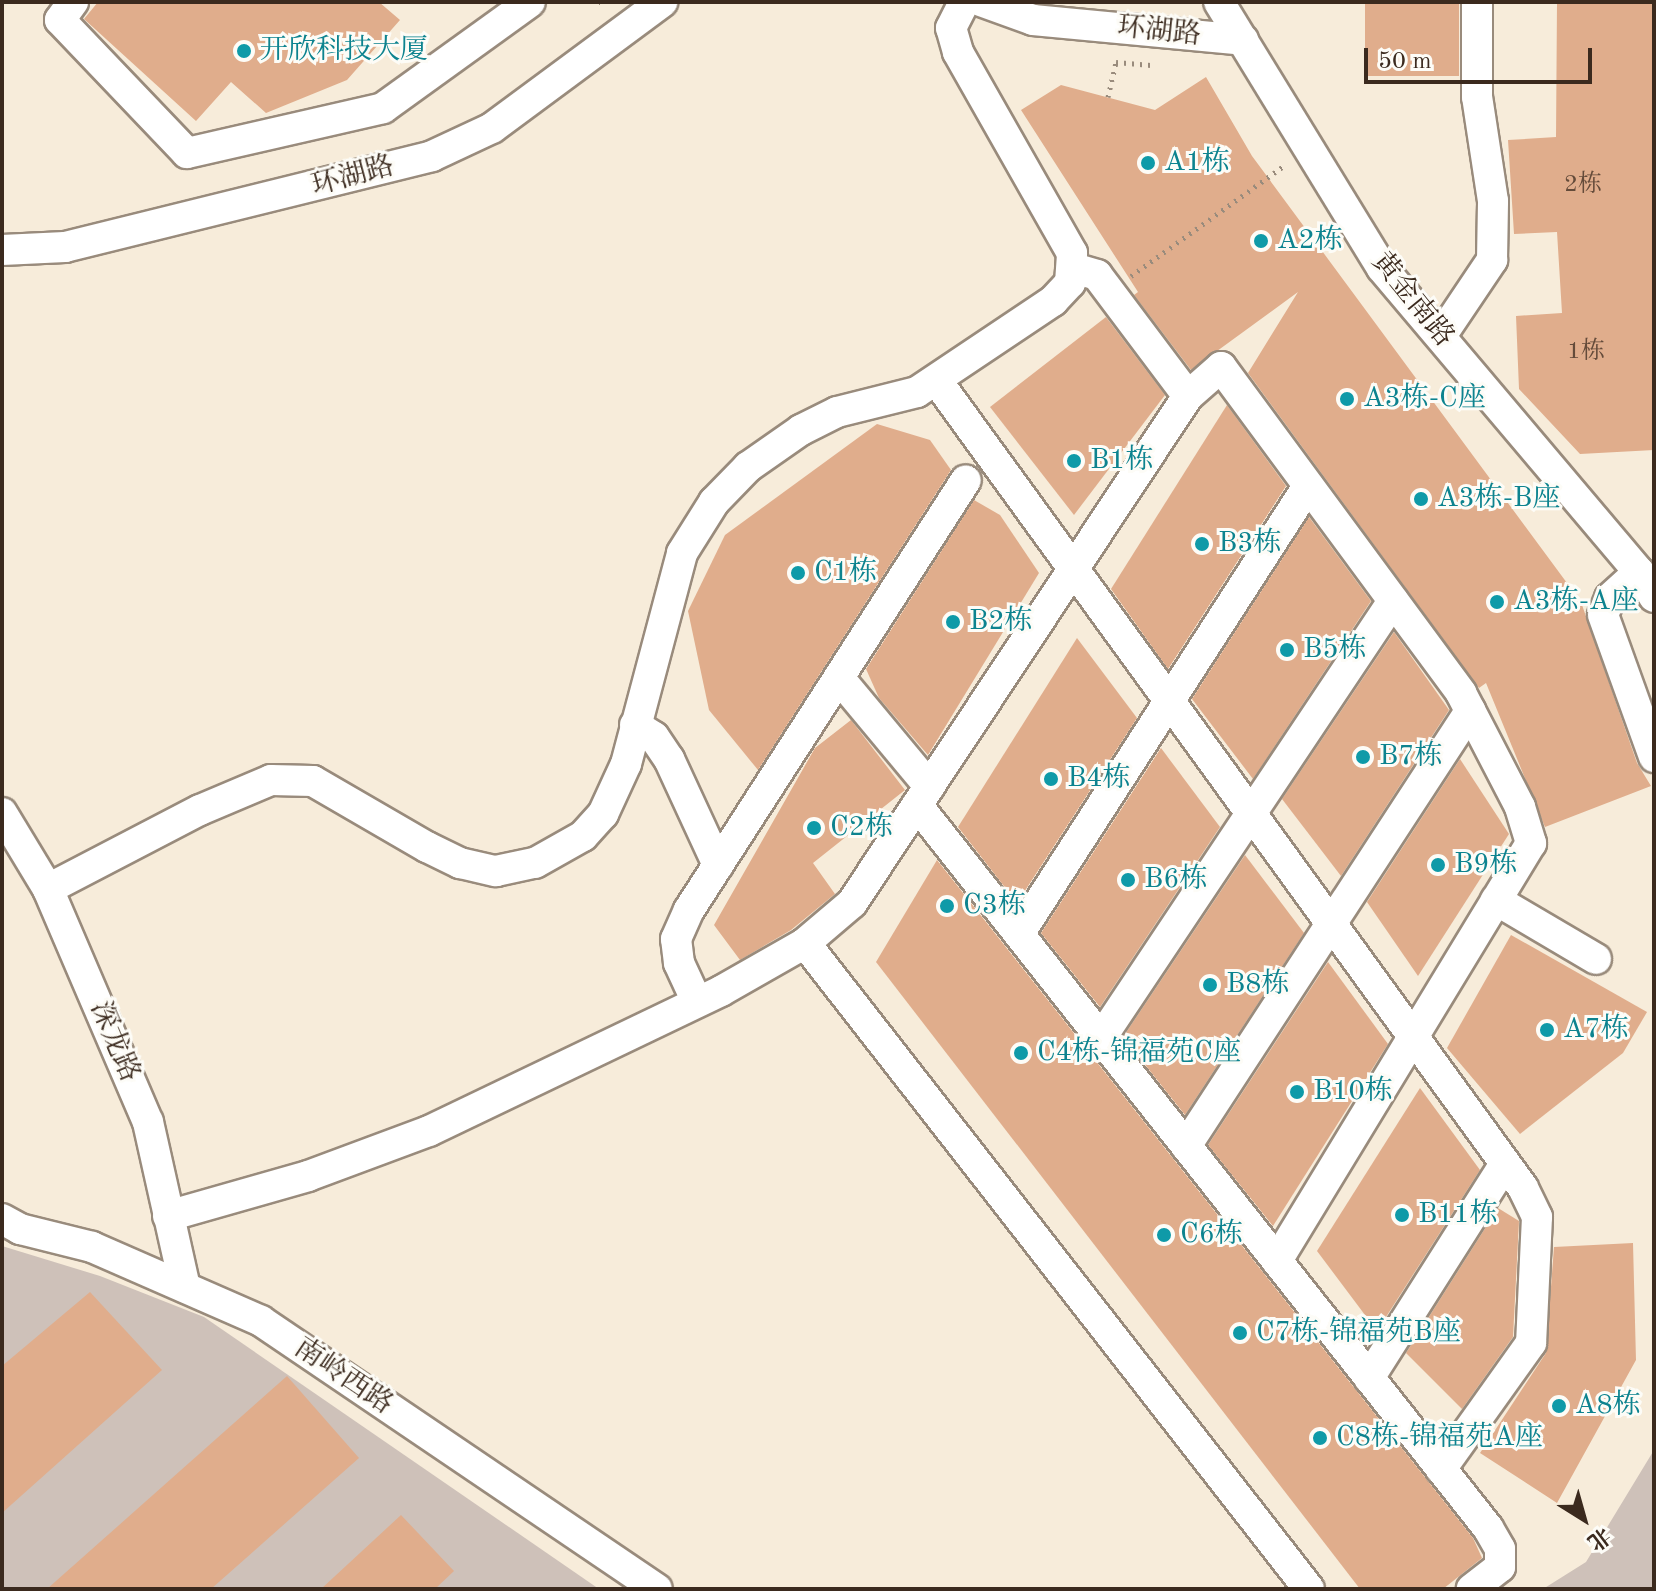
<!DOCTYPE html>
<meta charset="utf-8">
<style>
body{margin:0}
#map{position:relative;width:1656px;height:1591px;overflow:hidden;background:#f7ecda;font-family:"Old Standard TT","Noto Serif SC",serif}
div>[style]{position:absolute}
.industrial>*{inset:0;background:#cec1b9}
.building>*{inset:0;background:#e0ad8c;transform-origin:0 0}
.path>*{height:5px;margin-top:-2.5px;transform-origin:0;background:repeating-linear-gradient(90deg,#998b7c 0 2px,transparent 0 8px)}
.roads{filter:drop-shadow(2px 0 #998b7c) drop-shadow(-2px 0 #998b7c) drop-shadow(0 2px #998b7c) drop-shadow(0 -2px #998b7c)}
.minor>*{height:30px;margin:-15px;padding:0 15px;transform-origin:15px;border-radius:15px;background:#fff}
.dots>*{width:22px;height:22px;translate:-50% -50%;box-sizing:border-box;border:4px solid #fdfcf7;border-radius:50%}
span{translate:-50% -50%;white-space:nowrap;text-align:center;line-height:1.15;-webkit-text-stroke:6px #fdfcf7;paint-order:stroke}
.number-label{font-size:24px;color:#644b3a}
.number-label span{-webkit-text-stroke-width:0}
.street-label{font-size:28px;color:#3b2a1e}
.culture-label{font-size:28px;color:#0d838f}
.left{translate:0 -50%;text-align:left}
.frame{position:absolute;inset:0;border:4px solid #3b2a1e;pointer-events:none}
.north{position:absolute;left:1544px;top:1479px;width:80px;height:80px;-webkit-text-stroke:6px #fdfcf7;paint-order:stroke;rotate:143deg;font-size:22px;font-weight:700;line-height:32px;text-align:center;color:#3b2a1e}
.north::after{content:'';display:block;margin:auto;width:28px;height:36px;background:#3b2a1e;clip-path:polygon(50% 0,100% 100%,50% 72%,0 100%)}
.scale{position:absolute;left:1364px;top:48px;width:228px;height:36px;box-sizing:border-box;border:4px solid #3b2a1e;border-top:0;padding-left:10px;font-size:24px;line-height:28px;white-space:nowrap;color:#3b2a1e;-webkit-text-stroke:6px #fdfcf7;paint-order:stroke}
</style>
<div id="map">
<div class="industrial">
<div style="clip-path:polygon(2px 1246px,100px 1276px,204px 1317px,599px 1589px,2px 1589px)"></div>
<div style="clip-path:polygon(1654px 1450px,1654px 1589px,1543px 1589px,1586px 1562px)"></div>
</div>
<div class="building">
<div style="clip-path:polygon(98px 2px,379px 2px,400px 20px,347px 80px,266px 113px,231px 82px,196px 121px,84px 19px)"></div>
<div style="left:1365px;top:2px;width:94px;height:74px"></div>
<div style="clip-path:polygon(1557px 2px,1654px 2px,1654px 450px,1580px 454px,1519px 389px,1516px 316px,1562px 313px,1557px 232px,1514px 234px,1508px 140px,1556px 137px)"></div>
<div style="clip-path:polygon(1206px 77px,1252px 156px,1581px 602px,1637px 763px,1651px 786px,1545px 827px,1486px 683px,1479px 688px,1248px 373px,1298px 292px,1191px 370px,1134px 295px,1138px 292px,1021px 110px,1061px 85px,1155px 110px)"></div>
<div style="clip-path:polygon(1106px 317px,1165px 395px,1074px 515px,990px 407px)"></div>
<div style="clip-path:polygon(1227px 405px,1286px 486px,1168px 669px,1111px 589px)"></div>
<div style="clip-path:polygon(877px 424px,930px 440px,951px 470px,758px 770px,709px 710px,688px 611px,725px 535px)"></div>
<div style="clip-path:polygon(974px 500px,1000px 515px,1039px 573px,928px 755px,879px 698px,866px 669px)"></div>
<div style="clip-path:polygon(1309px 517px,1371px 601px,1253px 779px,1192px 699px)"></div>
<div style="clip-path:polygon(1394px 632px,1449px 710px,1341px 876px,1282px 799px)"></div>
<div style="clip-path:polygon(1077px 638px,1137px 718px,1017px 903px,958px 827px)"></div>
<div style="clip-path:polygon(851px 720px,905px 790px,813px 863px,835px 894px,791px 930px,740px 960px,714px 925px,815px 748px)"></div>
<div style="clip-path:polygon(1161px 748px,1220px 827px,1100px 1007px,1041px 933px)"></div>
<div style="clip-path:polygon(1460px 759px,1509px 834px,1418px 976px,1367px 902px)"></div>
<div style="clip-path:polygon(1245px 855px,1304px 933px,1185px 1115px,1123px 1037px)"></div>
<div style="clip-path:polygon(937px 860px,1473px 1538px,1482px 1558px,1443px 1589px,1360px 1589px,876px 962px)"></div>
<div style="clip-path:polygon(1511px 935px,1647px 1012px,1623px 1053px,1520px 1134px,1447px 1048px)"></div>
<div style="clip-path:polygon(1328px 962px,1388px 1044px,1273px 1226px,1208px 1145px)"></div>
<div style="clip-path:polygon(1420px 1088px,1480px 1170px,1377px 1331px,1317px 1251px)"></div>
<div style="clip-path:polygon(1498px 1208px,1519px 1221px,1513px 1337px,1462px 1409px,1406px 1353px)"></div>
<div style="clip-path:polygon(1633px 1243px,1636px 1360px,1557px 1503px,1480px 1453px,1546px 1353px,1554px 1247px)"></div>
<div style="clip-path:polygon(90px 1292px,162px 1370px,2px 1513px,2px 1366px)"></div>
<div style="clip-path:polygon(287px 1376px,359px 1458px,211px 1589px,47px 1589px)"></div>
<div style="clip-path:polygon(401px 1515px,454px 1571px,435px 1589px,321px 1589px)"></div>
</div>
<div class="path">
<div style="left:599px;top:2px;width:1px"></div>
<div style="left:1108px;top:97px;width:36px;rotate:-77deg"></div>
<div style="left:1116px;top:62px;width:38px;rotate:5deg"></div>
<div style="left:1131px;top:276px;width:190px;rotate:-35.8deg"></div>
</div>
<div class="roads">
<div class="minor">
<div style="left:73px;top:2px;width:22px;rotate:126deg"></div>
<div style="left:60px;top:20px;width:184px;rotate:46.3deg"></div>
<div style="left:187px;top:153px;width:201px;rotate:-12.9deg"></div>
<div style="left:383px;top:108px;width:181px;rotate:-35.8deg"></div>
<div style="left:983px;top:2px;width:53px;rotate:19.8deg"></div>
<div style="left:1033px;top:20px;width:211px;rotate:5.4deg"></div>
<div style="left:1219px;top:2px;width:312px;rotate:58.5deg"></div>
<div style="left:1382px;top:268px;width:398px;rotate:49.8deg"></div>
<div style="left:1639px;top:572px;width:29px;rotate:59deg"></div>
<div style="left:2px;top:250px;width:63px;rotate:-2.7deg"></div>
<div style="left:65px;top:247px;width:378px;rotate:-13.9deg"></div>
<div style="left:432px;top:156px;width:66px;rotate:-25deg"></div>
<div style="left:492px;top:128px;width:212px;rotate:-36.5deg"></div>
<div style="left:1073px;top:268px;width:25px;rotate:16deg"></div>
<div style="left:1097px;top:275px;width:151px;rotate:53.1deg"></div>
<div style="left:1441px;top:336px;width:92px;rotate:-56.1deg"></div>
<div style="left:1492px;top:260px;width:59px;rotate:-89deg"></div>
<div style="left:1493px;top:201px;width:105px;rotate:-98.7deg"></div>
<div style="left:1477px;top:97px;width:95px;rotate:-90deg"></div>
<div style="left:937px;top:381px;width:997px;rotate:54.01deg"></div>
<div style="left:1523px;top:1188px;width:32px;rotate:64deg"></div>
<div style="left:1537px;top:1217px;width:126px;rotate:92.7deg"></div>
<div style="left:1531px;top:1343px;width:155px;rotate:125.5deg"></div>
<div style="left:1639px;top:572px;width:39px;rotate:138deg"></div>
<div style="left:1610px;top:598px;width:18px;rotate:112deg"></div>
<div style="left:1603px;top:615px;width:151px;rotate:70.2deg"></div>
<div style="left:839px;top:678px;width:141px;rotate:50.2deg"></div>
<div style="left:635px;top:725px;width:22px;rotate:32deg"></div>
<div style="left:654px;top:737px;width:27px;rotate:56deg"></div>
<div style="left:669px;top:759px;width:117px;rotate:65.2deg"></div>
<div style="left:917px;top:805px;width:921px;rotate:51.7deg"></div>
<div style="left:1488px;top:1528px;width:24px;rotate:60deg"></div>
<div style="left:1500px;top:1549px;width:18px;rotate:90deg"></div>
<div style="left:1500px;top:1567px;width:36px;rotate:142deg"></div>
<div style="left:2px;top:813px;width:89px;rotate:58.8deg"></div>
<div style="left:48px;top:889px;width:254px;rotate:66.8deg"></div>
<div style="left:148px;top:1122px;width:169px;rotate:77.4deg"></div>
<div style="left:48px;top:889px;width:171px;rotate:-27.5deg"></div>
<div style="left:200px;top:810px;width:77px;rotate:-22.9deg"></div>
<div style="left:271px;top:780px;width:42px;rotate:1.4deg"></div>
<div style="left:313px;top:781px;width:132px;rotate:30.1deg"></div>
<div style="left:427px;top:847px;width:37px;rotate:26deg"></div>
<div style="left:460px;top:863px;width:37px;rotate:13deg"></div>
<div style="left:496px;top:871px;width:40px;rotate:-12deg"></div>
<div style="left:535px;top:863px;width:55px;rotate:-29.4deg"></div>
<div style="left:583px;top:836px;width:30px;rotate:-48deg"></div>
<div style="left:603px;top:814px;width:55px;rotate:-65.3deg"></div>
<div style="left:626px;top:764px;width:218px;rotate:-75.1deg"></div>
<div style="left:682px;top:553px;width:60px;rotate:-57.9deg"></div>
<div style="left:714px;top:502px;width:49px;rotate:-45.8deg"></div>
<div style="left:748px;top:467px;width:65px;rotate:-34.9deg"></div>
<div style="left:801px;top:430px;width:40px;rotate:-26.6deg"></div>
<div style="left:837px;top:412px;width:82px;rotate:-14deg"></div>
<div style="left:917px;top:392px;width:164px;rotate:-33.8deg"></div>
<div style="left:1053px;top:301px;width:25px;rotate:-47deg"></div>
<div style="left:1070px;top:283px;width:30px;rotate:-86deg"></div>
<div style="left:1072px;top:253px;width:231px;rotate:-119.6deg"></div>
<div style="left:958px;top:52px;width:25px;rotate:-106deg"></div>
<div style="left:951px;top:28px;width:29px;rotate:-63deg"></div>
<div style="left:1496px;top:900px;width:116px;rotate:30.5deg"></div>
<div style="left:1019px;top:934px;width:533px;rotate:-57.17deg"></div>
<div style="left:805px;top:943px;width:819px;rotate:52.04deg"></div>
<div style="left:697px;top:1002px;width:43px;rotate:-114.8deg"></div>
<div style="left:679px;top:963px;width:24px;rotate:-97deg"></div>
<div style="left:676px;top:939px;width:32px;rotate:-66deg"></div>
<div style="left:689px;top:910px;width:511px;rotate:-57.21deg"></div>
<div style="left:1101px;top:1038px;width:526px;rotate:-56.25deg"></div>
<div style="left:1186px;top:1146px;width:520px;rotate:-56.86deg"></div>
<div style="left:168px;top:1216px;width:146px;rotate:-15.9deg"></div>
<div style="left:308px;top:1176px;width:129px;rotate:-20.4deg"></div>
<div style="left:429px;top:1131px;width:324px;rotate:-25.6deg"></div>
<div style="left:721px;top:991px;width:97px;rotate:-29.7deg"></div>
<div style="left:805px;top:943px;width:62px;rotate:-40.4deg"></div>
<div style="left:852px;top:903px;width:608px;rotate:-56.47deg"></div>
<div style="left:1188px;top:396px;width:44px;rotate:-41.3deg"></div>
<div style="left:1221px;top:367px;width:405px;rotate:53.6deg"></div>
<div style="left:1461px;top:693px;width:128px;rotate:62.6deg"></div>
<div style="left:1520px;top:807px;width:38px;rotate:73deg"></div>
<div style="left:1531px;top:843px;width:489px;rotate:121.3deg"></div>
<div style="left:2px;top:1219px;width:21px;rotate:29deg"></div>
<div style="left:20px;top:1229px;width:74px;rotate:14deg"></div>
<div style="left:92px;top:1247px;width:184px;rotate:23.6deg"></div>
<div style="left:261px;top:1321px;width:478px;rotate:34.1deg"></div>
<div style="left:1369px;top:1378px;width:254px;rotate:-57.6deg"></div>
</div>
</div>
<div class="dots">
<div style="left:244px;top:51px;background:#0f9aa8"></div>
<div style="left:1148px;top:163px;background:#0f9aa8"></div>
<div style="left:1261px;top:241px;background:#0f9aa8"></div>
<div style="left:1347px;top:399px;background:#0f9aa8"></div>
<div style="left:1074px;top:461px;background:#0f9aa8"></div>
<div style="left:1421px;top:499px;background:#0f9aa8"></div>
<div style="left:1202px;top:544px;background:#0f9aa8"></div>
<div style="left:798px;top:573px;background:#0f9aa8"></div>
<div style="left:1497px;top:602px;background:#0f9aa8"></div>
<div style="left:953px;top:622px;background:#0f9aa8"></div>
<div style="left:1287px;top:650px;background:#0f9aa8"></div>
<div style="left:1363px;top:757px;background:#0f9aa8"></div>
<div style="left:1051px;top:779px;background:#0f9aa8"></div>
<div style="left:814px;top:828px;background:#0f9aa8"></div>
<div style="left:1438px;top:865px;background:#0f9aa8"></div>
<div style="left:1128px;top:880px;background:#0f9aa8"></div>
<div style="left:947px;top:906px;background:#0f9aa8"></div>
<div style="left:1210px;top:985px;background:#0f9aa8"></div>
<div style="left:1547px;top:1030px;background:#0f9aa8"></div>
<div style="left:1021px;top:1053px;background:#0f9aa8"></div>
<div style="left:1297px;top:1092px;background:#0f9aa8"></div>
<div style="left:1402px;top:1215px;background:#0f9aa8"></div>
<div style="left:1164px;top:1235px;background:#0f9aa8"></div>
<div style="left:1240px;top:1333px;background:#0f9aa8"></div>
<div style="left:1559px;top:1406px;background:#0f9aa8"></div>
<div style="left:1320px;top:1438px;background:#0f9aa8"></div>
</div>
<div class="number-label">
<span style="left:1583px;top:186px">2栋</span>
<span style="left:1586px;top:353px">1栋</span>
</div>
<div class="street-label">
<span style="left:1159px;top:32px;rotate:6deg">环湖路</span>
<span style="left:353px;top:177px;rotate:-15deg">环湖路</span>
<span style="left:1412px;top:300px;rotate:51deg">黄金南路</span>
<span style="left:114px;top:1042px;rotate:67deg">深龙路</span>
<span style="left:343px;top:1377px;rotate:34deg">南岭西路</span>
</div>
<div class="culture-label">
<span class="left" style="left:260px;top:51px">开欣科技大厦</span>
<span class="left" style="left:1164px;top:163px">A1栋</span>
<span class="left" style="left:1277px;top:241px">A2栋</span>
<span class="left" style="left:1363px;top:399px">A3栋-C座</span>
<span class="left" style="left:1090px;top:461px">B1栋</span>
<span class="left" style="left:1437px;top:499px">A3栋-B座</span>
<span class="left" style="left:1218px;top:544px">B3栋</span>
<span class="left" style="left:814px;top:573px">C1栋</span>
<span class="left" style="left:1513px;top:602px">A3栋-A座</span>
<span class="left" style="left:969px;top:622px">B2栋</span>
<span class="left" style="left:1303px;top:650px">B5栋</span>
<span class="left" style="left:1379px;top:757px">B7栋</span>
<span class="left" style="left:1067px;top:779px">B4栋</span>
<span class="left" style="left:830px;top:828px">C2栋</span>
<span class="left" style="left:1454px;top:865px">B9栋</span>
<span class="left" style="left:1144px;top:880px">B6栋</span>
<span class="left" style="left:963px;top:906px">C3栋</span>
<span class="left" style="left:1226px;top:985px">B8栋</span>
<span class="left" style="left:1563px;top:1030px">A7栋</span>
<span class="left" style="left:1037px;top:1053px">C4栋-锦福苑C座</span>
<span class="left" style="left:1313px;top:1092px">B10栋</span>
<span class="left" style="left:1418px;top:1215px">B11栋</span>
<span class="left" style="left:1180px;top:1235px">C6栋</span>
<span class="left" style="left:1256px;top:1333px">C7栋-锦福苑B座</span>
<span class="left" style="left:1575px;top:1406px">A8栋</span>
<span class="left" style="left:1336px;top:1438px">C8栋-锦福苑A座</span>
</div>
<div class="frame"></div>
<div class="north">北</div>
<div class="scale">50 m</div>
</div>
